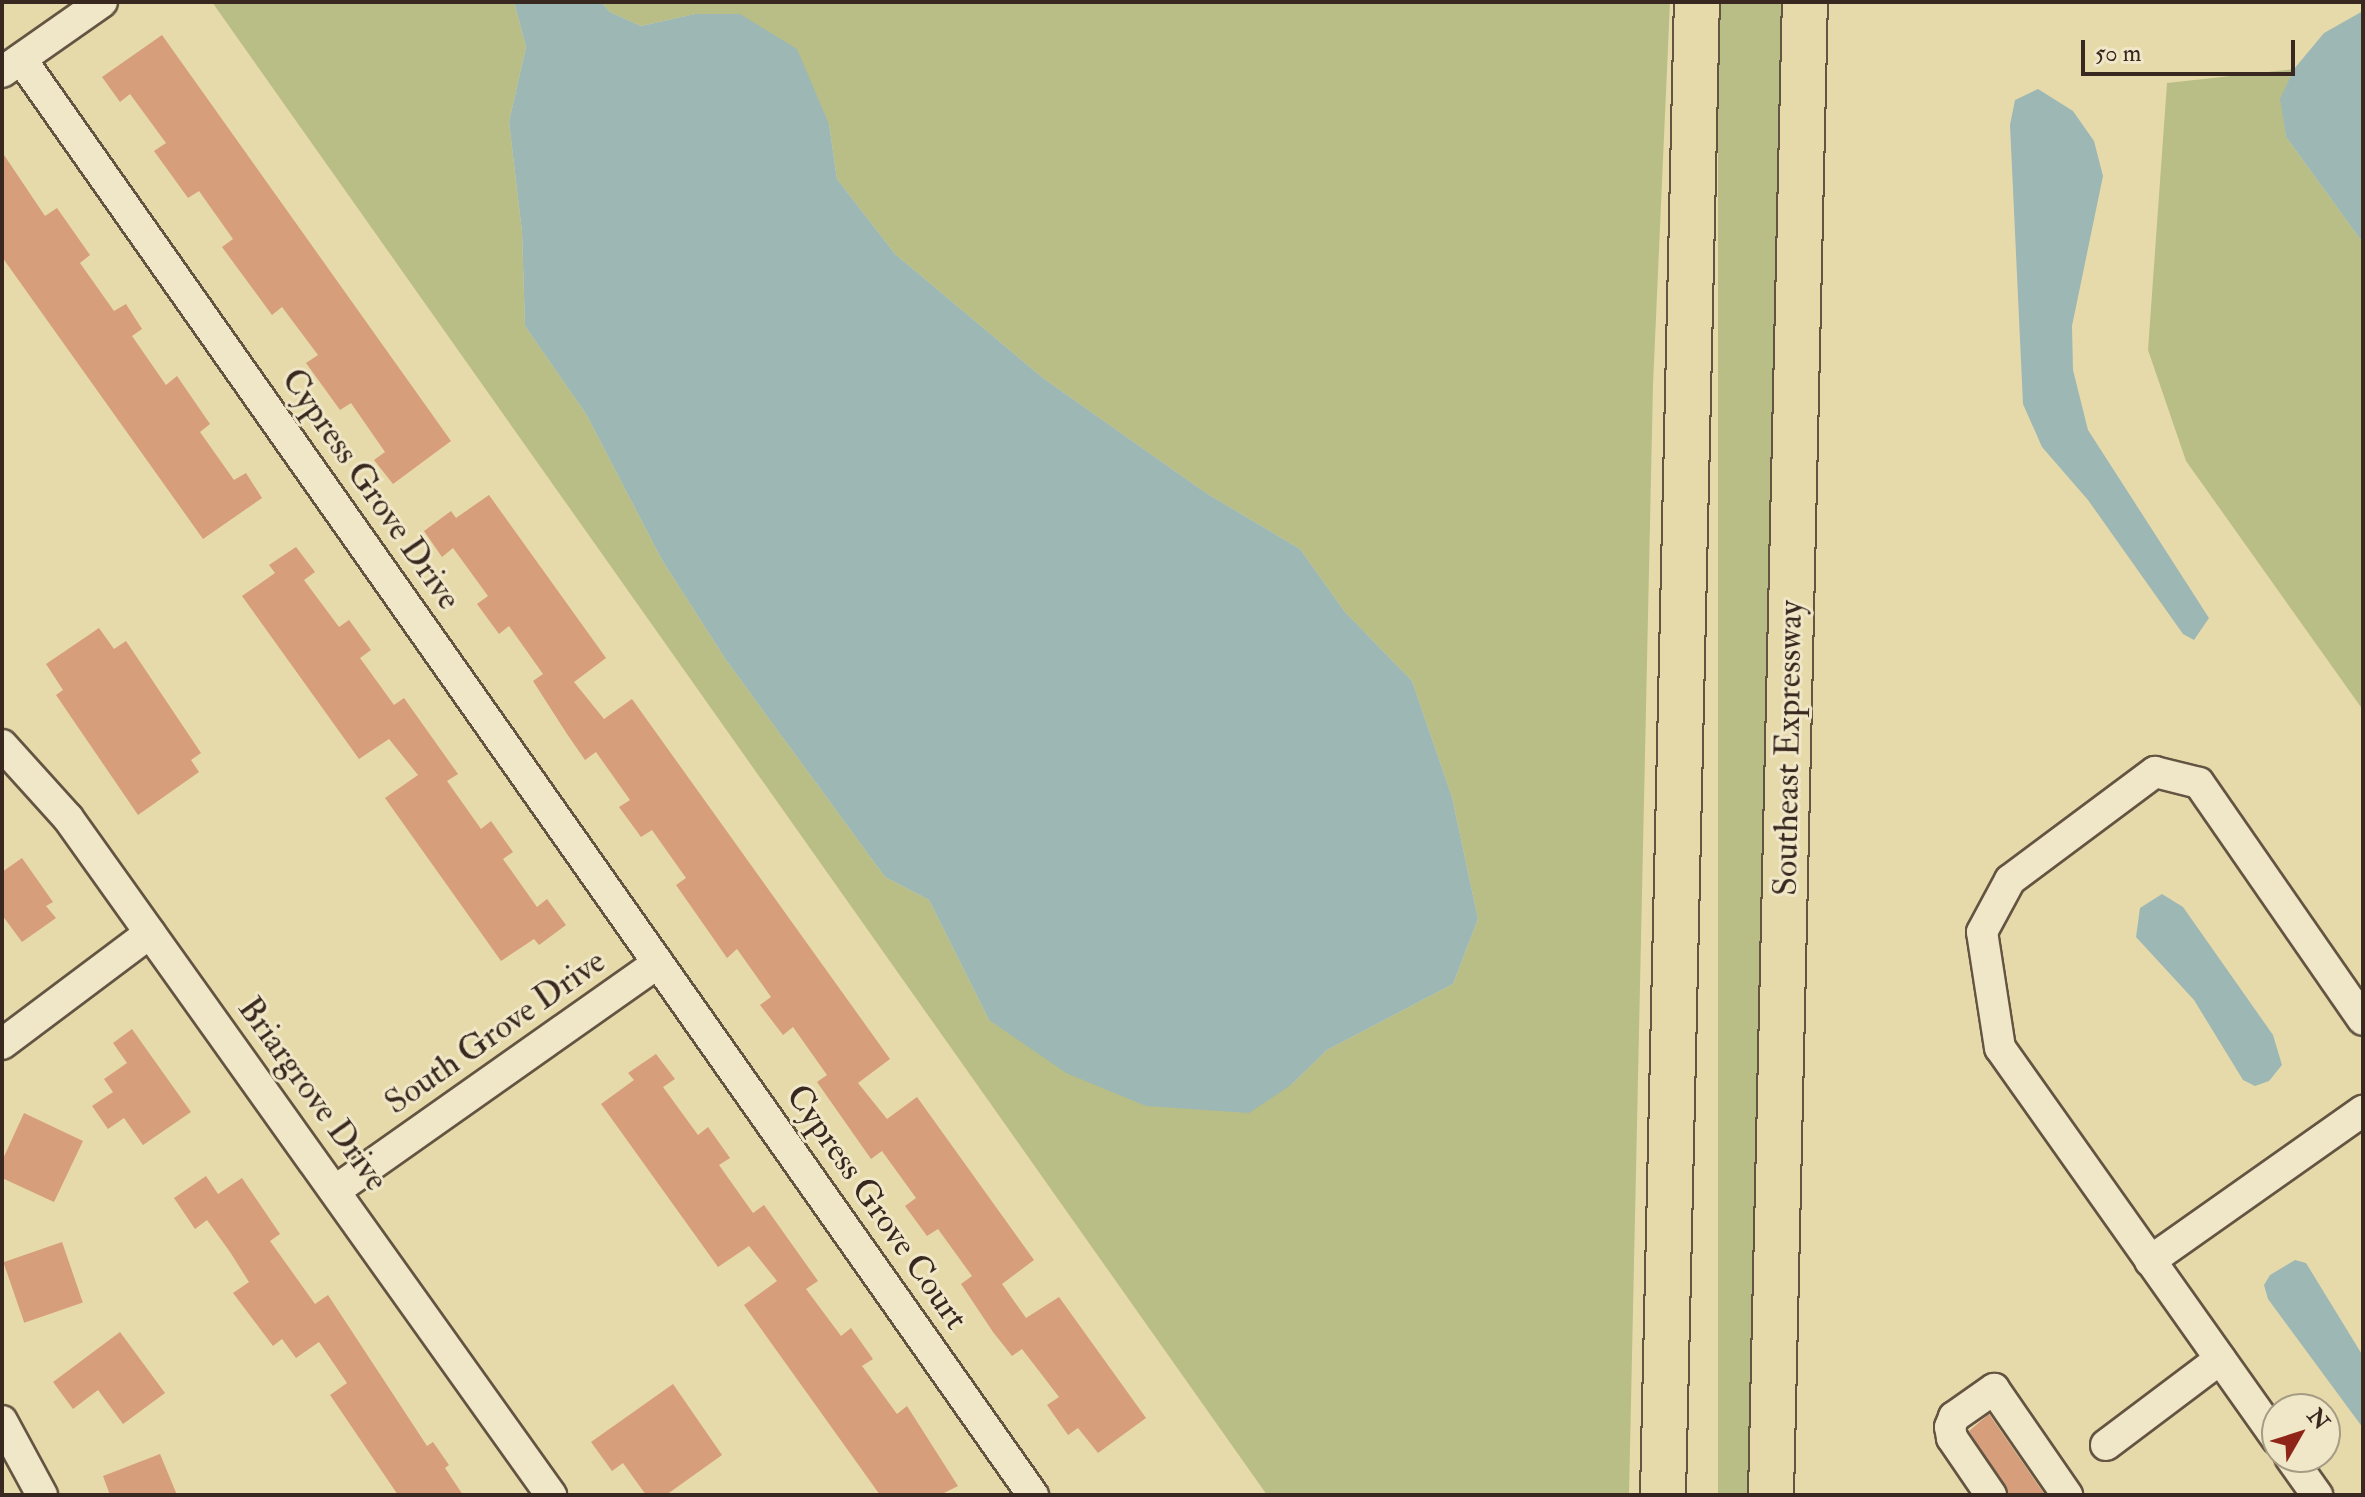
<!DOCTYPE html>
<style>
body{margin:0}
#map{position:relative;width:2365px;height:1497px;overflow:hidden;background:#e7daaa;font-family:"IM FELL Double Pica",serif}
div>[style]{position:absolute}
.green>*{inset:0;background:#b9be86;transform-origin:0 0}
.water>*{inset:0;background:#9db7b5}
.building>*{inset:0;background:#d69e7a;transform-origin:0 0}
.roads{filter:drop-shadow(2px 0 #645442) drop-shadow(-2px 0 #645442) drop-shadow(0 2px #645442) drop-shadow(0 -2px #645442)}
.minor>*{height:30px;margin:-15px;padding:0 15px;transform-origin:15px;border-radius:15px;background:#efe7c8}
.highway>*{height:44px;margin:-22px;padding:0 22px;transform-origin:22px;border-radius:22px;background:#e7daaa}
span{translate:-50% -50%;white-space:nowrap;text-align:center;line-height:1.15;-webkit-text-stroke:6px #efe7c8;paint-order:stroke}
.street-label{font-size:34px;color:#39281f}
.frame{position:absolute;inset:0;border:4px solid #39281f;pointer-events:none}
.north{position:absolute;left:2261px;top:1393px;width:80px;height:80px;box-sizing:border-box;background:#efe7c8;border:2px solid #a69b84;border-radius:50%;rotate:51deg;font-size:22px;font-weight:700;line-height:32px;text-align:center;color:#39281f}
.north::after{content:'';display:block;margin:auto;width:28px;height:36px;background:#8f2418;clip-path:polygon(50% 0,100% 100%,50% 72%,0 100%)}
.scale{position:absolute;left:2081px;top:40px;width:214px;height:36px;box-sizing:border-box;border:4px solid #39281f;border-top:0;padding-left:10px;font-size:24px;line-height:28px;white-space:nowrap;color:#39281f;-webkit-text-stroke:6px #efe7c8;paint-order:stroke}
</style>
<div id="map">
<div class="green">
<div style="clip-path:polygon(212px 2px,514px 2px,526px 47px,509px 122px,522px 232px,525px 326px,586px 414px,662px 560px,726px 660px,885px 877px,929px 900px,989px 1020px,1291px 1085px,1327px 1050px,1453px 984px,1478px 919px,1452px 797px,1412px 681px,1345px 612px,1300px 549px,1206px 493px,1043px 378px,895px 254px,837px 179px,829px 124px,695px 14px,641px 26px,610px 12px,601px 2px,1670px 2px,1653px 385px,1629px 1495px,1267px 1495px)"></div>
<div style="left:1718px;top:2px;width:64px;height:1493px"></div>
<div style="clip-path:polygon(2294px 69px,2281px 99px,2286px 137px,2363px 243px,2363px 710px,2186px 461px,2148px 350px,2167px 83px)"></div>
</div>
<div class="water">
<div style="clip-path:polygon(514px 2px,601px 2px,610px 12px,641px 26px,695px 14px,740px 14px,797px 49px,829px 124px,837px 179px,895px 254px,1043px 378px,1206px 493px,1300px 549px,1345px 612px,1412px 681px,1452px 797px,1478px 919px,1453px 984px,1327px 1050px,1291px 1085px,1249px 1113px,1146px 1106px,1066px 1073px,989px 1020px,929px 900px,885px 877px,726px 660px,662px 560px,586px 414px,525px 326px,522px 232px,509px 122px,526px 47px)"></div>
<div style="clip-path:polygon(2363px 11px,2363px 243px,2286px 137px,2280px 99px,2294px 69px,2324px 33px)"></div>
<div style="clip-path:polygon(2038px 89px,2073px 111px,2094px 141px,2103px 176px,2072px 326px,2073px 370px,2088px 430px,2209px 618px,2194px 640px,2183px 634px,2088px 500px,2042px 447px,2023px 404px,2010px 125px,2015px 100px)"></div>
<div style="clip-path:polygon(2162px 894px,2183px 907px,2273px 1035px,2282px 1065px,2269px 1081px,2255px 1086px,2243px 1080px,2194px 1000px,2136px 937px,2140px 908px)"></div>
<div style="clip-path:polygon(2295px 1260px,2306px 1263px,2363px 1356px,2363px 1428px,2268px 1299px,2264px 1285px,2270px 1275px)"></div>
</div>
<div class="building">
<div style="clip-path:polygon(162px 35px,451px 441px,393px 484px,374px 460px,385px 452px,351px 403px,340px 410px,306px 363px,318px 355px,282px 307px,272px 315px,222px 247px,233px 239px,199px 191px,188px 198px,154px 151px,166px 143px,130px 94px,120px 102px,102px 77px)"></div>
<div style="clip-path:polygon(2px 152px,45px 216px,57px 208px,90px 255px,80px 263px,114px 311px,126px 304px,142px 329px,132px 336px,166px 385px,177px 376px,210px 424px,200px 432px,234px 480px,246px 473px,262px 498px,203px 539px,2px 257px)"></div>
<div style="clip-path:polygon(489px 495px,606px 658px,574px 682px,604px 719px,632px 699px,890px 1059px,858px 1083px,887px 1119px,917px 1097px,1034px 1260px,1002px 1284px,1026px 1318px,1059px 1297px,1146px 1418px,1098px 1453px,1078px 1428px,1068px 1435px,1047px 1405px,1059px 1397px,1022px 1349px,1012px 1356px,993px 1332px,961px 1284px,972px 1276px,938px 1229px,927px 1236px,905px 1206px,916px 1198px,882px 1151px,871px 1159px,817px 1082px,827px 1075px,793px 1027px,783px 1035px,760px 1005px,771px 997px,737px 949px,727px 958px,711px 935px,676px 885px,686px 878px,652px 830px,641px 837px,619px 807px,630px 800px,596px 752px,585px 760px,567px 734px,533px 681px,543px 674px,509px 626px,499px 634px,477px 604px,488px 596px,453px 548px,442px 557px,424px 531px,451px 511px,456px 518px)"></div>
<div style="clip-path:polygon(296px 547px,315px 572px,304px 580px,339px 627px,349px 620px,371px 650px,360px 658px,394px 705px,404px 698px,458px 774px,447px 781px,481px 829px,491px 821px,513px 852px,503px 859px,537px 907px,547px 899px,566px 925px,539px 945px,534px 939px,501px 961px,385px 798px,418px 775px,389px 739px,359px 759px,242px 596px,275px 573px,269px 565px)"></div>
<div style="clip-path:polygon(99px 628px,114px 649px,126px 641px,201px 753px,191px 760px,199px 772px,138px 815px,56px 695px,63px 690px,46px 664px)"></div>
<div style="clip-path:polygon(22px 858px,53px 902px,46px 906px,56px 918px,22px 942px,2px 915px,2px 872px)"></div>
<div style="clip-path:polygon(132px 1029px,191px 1112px,143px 1145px,124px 1118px,108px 1129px,92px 1106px,113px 1092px,104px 1079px,127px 1063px,113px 1043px)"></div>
<div style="clip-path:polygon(656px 1054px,675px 1079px,663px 1087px,698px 1135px,708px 1127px,730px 1158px,719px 1165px,753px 1213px,764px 1205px,818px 1281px,806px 1289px,841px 1336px,851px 1328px,873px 1359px,862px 1366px,897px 1414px,907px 1406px,958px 1486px,940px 1495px,880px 1495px,744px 1305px,777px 1281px,749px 1246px,718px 1267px,601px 1104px,634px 1080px,628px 1073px)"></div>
<div style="clip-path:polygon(24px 1113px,83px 1141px,54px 1202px,2px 1178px,2px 1161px)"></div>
<div style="clip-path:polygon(206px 1176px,218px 1194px,242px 1178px,280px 1234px,270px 1241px,315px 1304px,328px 1295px,427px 1446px,433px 1442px,449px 1465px,445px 1468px,463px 1495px,398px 1495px,330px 1395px,347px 1383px,319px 1342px,296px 1358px,282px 1339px,273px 1346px,233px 1293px,249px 1282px,230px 1252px,207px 1220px,195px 1229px,174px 1198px)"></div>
<div style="left:62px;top:1242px;width:64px;height:62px;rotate:71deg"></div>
<div style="clip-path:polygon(120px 1332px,165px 1393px,123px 1424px,98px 1390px,73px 1409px,53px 1382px)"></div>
<div style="clip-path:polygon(673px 1384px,722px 1455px,666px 1495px,646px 1495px,623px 1463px,612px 1471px,591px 1442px)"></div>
<div style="clip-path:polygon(1989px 1414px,2045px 1495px,2009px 1495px,1969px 1431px)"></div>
<div style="clip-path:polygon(160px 1454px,177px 1495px,110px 1495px,103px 1476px)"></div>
</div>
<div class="roads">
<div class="minor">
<div style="left:21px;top:59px;width:1757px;rotate:54.83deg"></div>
<div style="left:2px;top:72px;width:122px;rotate:-35deg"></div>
<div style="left:2px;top:745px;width:98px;rotate:47.9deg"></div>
<div style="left:68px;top:818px;width:832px;rotate:54.49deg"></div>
<div style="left:2px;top:1044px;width:185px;rotate:-36.9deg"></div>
<div style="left:336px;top:1190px;width:394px;rotate:-35.2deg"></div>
<div style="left:2150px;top:1261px;width:261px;rotate:-35.2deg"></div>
<div style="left:2px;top:1421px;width:84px;rotate:61.6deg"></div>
<div style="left:2277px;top:1439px;width:479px;rotate:-125.3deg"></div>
<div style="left:2000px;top:1048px;width:117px;rotate:-98.8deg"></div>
<div style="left:1982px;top:932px;width:59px;rotate:-61.7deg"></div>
<div style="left:2010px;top:880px;width:181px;rotate:-36.7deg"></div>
<div style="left:2155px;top:772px;width:45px;rotate:14deg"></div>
<div style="left:2199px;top:783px;width:288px;rotate:55.3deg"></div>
<div style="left:2106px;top:1445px;width:143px;rotate:-37deg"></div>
<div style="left:2290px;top:1457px;width:47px;rotate:54.6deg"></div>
<div style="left:1991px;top:1495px;width:69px;rotate:-124.4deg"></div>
<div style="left:1952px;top:1438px;width:11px;rotate:-100deg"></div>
<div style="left:1950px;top:1427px;width:11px;rotate:-68deg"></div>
<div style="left:1954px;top:1417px;width:49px;rotate:-35deg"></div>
<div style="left:1994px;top:1389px;width:129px;rotate:55.4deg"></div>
</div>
<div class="highway">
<div style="left:1663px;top:1495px;width:1493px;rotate:-88.7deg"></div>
<div style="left:1771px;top:1495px;width:1493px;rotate:-88.7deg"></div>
</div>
</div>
<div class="street-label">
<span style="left:371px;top:489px;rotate:55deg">Cypress Grove Drive</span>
<span style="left:1788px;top:748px;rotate:-89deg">Southeast Expressway</span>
<span style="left:495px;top:1032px;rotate:-35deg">South Grove Drive</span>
<span style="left:313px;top:1094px;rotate:54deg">Briargrove Drive</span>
<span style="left:877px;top:1207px;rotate:55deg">Cypress Grove Court</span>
</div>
<div class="frame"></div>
<div class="north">N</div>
<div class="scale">50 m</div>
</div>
